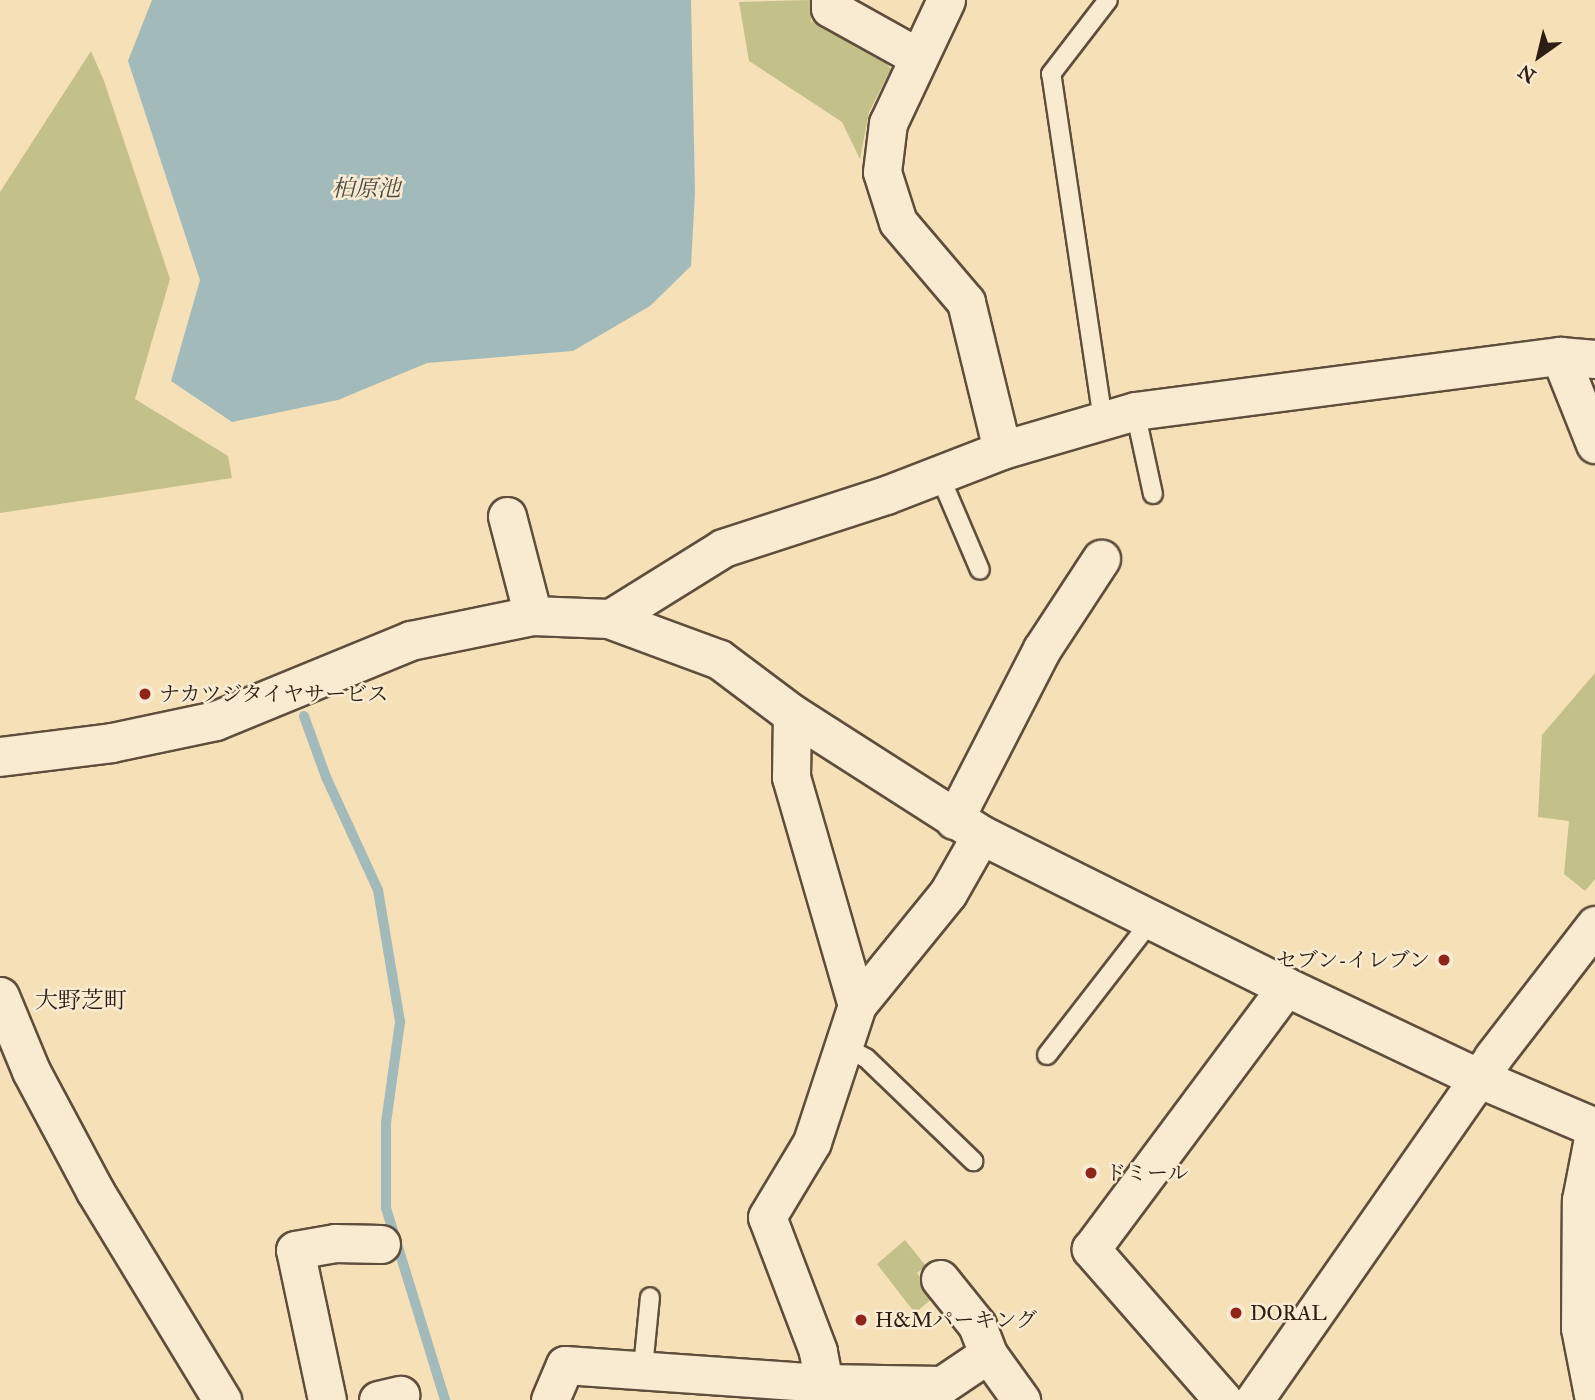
<!DOCTYPE html>
<meta charset="utf-8">
<style>
body{margin:0}
#map{position:relative;width:1595px;height:1400px;overflow:hidden;background:#f5e0b8;font-family:"IM FELL Great Primer","Noto Serif JP",serif}
div>[style]{position:absolute}
.green>*{inset:0;background:#c3c08a}
.water>*{inset:0;background:#a3babb}
.stream>*{height:10px;margin:-5px;padding:0 5px;transform-origin:5px;border-radius:5px;background:#a3babb}
.roads{filter:drop-shadow(2px 0 #5f4e3c) drop-shadow(-2px 0 #5f4e3c) drop-shadow(0 2px #5f4e3c) drop-shadow(0 -2px #5f4e3c)}
.lane>*{height:18px;margin:-9px;padding:0 9px;transform-origin:9px;border-radius:9px;background:#f8ebd1}
.street>*{height:37px;margin:-18.5px;padding:0 18.5px;transform-origin:18.5px;border-radius:18.5px;background:#f8ebd1}
.secondary>*{height:38px;margin:-19px;padding:0 19px;transform-origin:19px;border-radius:19px;background:#f8ebd1}
.dots>*{width:19px;height:19px;translate:-50% -50%;box-sizing:border-box;border:4px solid #f8ebd1;border-radius:50%}
span{translate:-50% -50%;white-space:nowrap;text-align:center;line-height:1.15;-webkit-text-stroke:5px #f8ebd1;paint-order:stroke}
.poi-label{font-size:21px;color:#2d1d12}
.left{translate:0 -50%;text-align:left}
.right{translate:-100% -50%;text-align:right}
.water-label{font-size:23px;color:#504c45;font-style:italic}
.neighbourhood-label{font-size:23px;color:#2d1d12}
.north{position:absolute;left:1504px;top:21px;width:70px;height:70px;-webkit-text-stroke:5px #f8ebd1;paint-order:stroke;rotate:214deg;font-size:19px;font-weight:700;line-height:28px;text-align:center;color:#2d1d12}
.north::after{content:'';display:block;margin:auto;width:24px;height:32px;background:#2d1d12;clip-path:polygon(50% 0,100% 100%,50% 72%,0 100%)}
</style>
<div id="map">
<div class="green">
<div style="clip-path:polygon(811px 0,811px 21px,881px 57px,891px 69px,869px 112px,860px 159px,842px 122px,749px 61px,739px 2px)"></div>
<div style="clip-path:polygon(91px 51px,104px 81px,170px 279px,135px 399px,228px 456px,232px 478px,0 513px,0 192px)"></div>
<div style="clip-path:polygon(1595px 673px,1595px 879px,1585px 891px,1564px 874px,1569px 821px,1538px 817px,1542px 735px)"></div>
<div style="clip-path:polygon(905px 1240px,926px 1266px,917px 1273px,935px 1296px,915px 1313px,877px 1264px)"></div>
</div>
<div class="water">
<div style="clip-path:polygon(152px 0,691px 0,695px 192px,691px 266px,650px 306px,573px 351px,427px 363px,338px 400px,232px 422px,171px 381px,200px 280px,128px 61px)"></div>
</div>
<div class="stream">
<div style="left:304px;top:716px;width:65px;rotate:70.2deg"></div>
<div style="left:326px;top:777px;width:124px;rotate:65.3deg"></div>
<div style="left:378px;top:890px;width:134px;rotate:80.5deg"></div>
<div style="left:400px;top:1022px;width:102px;rotate:97.9deg"></div>
<div style="left:386px;top:1123px;width:85px;rotate:90deg"></div>
<div style="left:386px;top:1208px;width:201px;rotate:72.9deg"></div>
</div>
<div class="roads">
<div class="lane">
<div style="left:1135px;top:411px;width:85px;rotate:77.8deg"></div>
<div style="left:1103px;top:420px;width:350px;rotate:-98.5deg"></div>
<div style="left:1051px;top:74px;width:93px;rotate:-52.4deg"></div>
<div style="left:939px;top:474px;width:104px;rotate:66.9deg"></div>
<div style="left:844px;top:1046px;width:25px;rotate:29deg"></div>
<div style="left:866px;top:1058px;width:149px;rotate:43.9deg"></div>
<div style="left:1047px;top:1055px;width:170px;rotate:-52.2deg"></div>
<div style="left:643px;top:1368px;width:71px;rotate:-84.4deg"></div>
</div>
<div class="street">
<div style="left:830px;top:0;width:8px;rotate:90deg"></div>
<div style="left:830px;top:8px;width:101px;rotate:29.1deg"></div>
<div style="left:946px;top:0;width:136px;rotate:115.2deg"></div>
<div style="left:888px;top:123px;width:49px;rotate:97deg"></div>
<div style="left:882px;top:172px;width:52px;rotate:72.3deg"></div>
<div style="left:898px;top:222px;width:105px;rotate:49.6deg"></div>
<div style="left:966px;top:302px;width:152px;rotate:76.3deg"></div>
<div style="left:1560px;top:356px;width:95px;rotate:68.3deg"></div>
<div style="left:507px;top:516px;width:103px;rotate:75.4deg"></div>
<div style="left:609px;top:619px;width:134px;rotate:-31.9deg"></div>
<div style="left:723px;top:548px;width:171px;rotate:-18deg"></div>
<div style="left:886px;top:495px;width:124px;rotate:-21.2deg"></div>
<div style="left:1002px;top:450px;width:139px;rotate:-16.3deg"></div>
<div style="left:1135px;top:411px;width:429px;rotate:-7.4deg"></div>
<div style="left:1560px;top:356px;width:35px;rotate:5deg"></div>
<div style="left:792px;top:714px;width:63px;rotate:90.9deg"></div>
<div style="left:791px;top:777px;width:237px;rotate:73.9deg"></div>
<div style="left:954px;top:820px;width:192px;rotate:-62.8deg"></div>
<div style="left:1042px;top:649px;width:108px;rotate:-56.8deg"></div>
<div style="left:0;top:996px;width:81px;rotate:67.5deg"></div>
<div style="left:31px;top:1071px;width:136px;rotate:61.9deg"></div>
<div style="left:95px;top:1191px;width:245px;rotate:58.7deg"></div>
<div style="left:940px;top:1279px;width:59px;rotate:51.2deg"></div>
<div style="left:977px;top:1325px;width:31px;rotate:69deg"></div>
<div style="left:988px;top:1354px;width:57px;rotate:54.3deg"></div>
<div style="left:327px;top:1400px;width:153px;rotate:-102deg"></div>
<div style="left:295px;top:1250px;width:41px;rotate:-9.9deg"></div>
<div style="left:335px;top:1243px;width:46px;rotate:1.2deg"></div>
<div style="left:378px;top:1400px;width:23px;rotate:-13deg"></div>
<div style="left:550px;top:1400px;width:38px;rotate:-67deg"></div>
<div style="left:565px;top:1365px;width:260px;rotate:4deg"></div>
<div style="left:824px;top:1383px;width:118px;rotate:1deg"></div>
<div style="left:942px;top:1385px;width:55px;rotate:-34deg"></div>
<div style="left:824px;top:1400px;width:17px;rotate:-90deg"></div>
<div style="left:824px;top:1383px;width:33px;rotate:-101deg"></div>
<div style="left:818px;top:1351px;width:143px;rotate:-110.8deg"></div>
<div style="left:767px;top:1217px;width:87px;rotate:-59deg"></div>
<div style="left:812px;top:1142px;width:144px;rotate:-71.8deg"></div>
<div style="left:857px;top:1005px;width:144px;rotate:-50.9deg"></div>
<div style="left:948px;top:893px;width:67px;rotate:-60.4deg"></div>
<div style="left:1223px;top:1400px;width:201px;rotate:-131.2deg"></div>
<div style="left:1091px;top:1249px;width:327px;rotate:-53.3deg"></div>
<div style="left:1254px;top:1400px;width:418px;rotate:-55.1deg"></div>
<div style="left:1493px;top:1057px;width:167px;rotate:-52.3deg"></div>
<div style="left:1594px;top:1400px;width:73px;rotate:-101deg"></div>
<div style="left:1580px;top:1328px;width:128px;rotate:-89.6deg"></div>
<div style="left:1581px;top:1200px;width:73px;rotate:-79deg"></div>
</div>
<div class="secondary">
<div style="left:0;top:757px;width:113px;rotate:-7.1deg"></div>
<div style="left:112px;top:743px;width:106px;rotate:-11.9deg"></div>
<div style="left:216px;top:721px;width:211px;rotate:-22.3deg"></div>
<div style="left:411px;top:641px;width:125px;rotate:-11.6deg"></div>
<div style="left:533px;top:616px;width:76px;rotate:2.3deg"></div>
<div style="left:609px;top:619px;width:118px;rotate:20.3deg"></div>
<div style="left:720px;top:660px;width:90px;rotate:36.9deg"></div>
<div style="left:792px;top:714px;width:224px;rotate:32.6deg"></div>
<div style="left:981px;top:835px;width:341px;rotate:26.5deg"></div>
<div style="left:1286px;top:987px;width:212px;rotate:25.4deg"></div>
<div style="left:1478px;top:1078px;width:127px;rotate:23.1deg"></div>
</div>
</div>
<div class="dots">
<div style="left:145px;top:694px;background:#8f2418"></div>
<div style="left:1444px;top:960px;background:#8f2418"></div>
<div style="left:1091px;top:1173px;background:#8f2418"></div>
<div style="left:1236px;top:1313px;background:#8f2418"></div>
<div style="left:861px;top:1320px;background:#8f2418"></div>
</div>
<div class="poi-label">
<span class="left" style="left:159px;top:694px">ナカツジタイヤサービス</span>
<span class="right" style="left:1430px;top:960px">セブン-イレブン</span>
<span class="left" style="left:1105px;top:1173px">ドミール</span>
<span class="left" style="left:1250px;top:1313px">DORAL</span>
<span class="left" style="left:875px;top:1320px">H&amp;Mパーキング</span>
</div>
<div class="water-label">
<span style="left:366px;top:188px">柏原池</span>
</div>
<div class="neighbourhood-label">
<span style="left:81px;top:1000px">大野芝町</span>
</div>
<div class="north">N</div>
</div>
